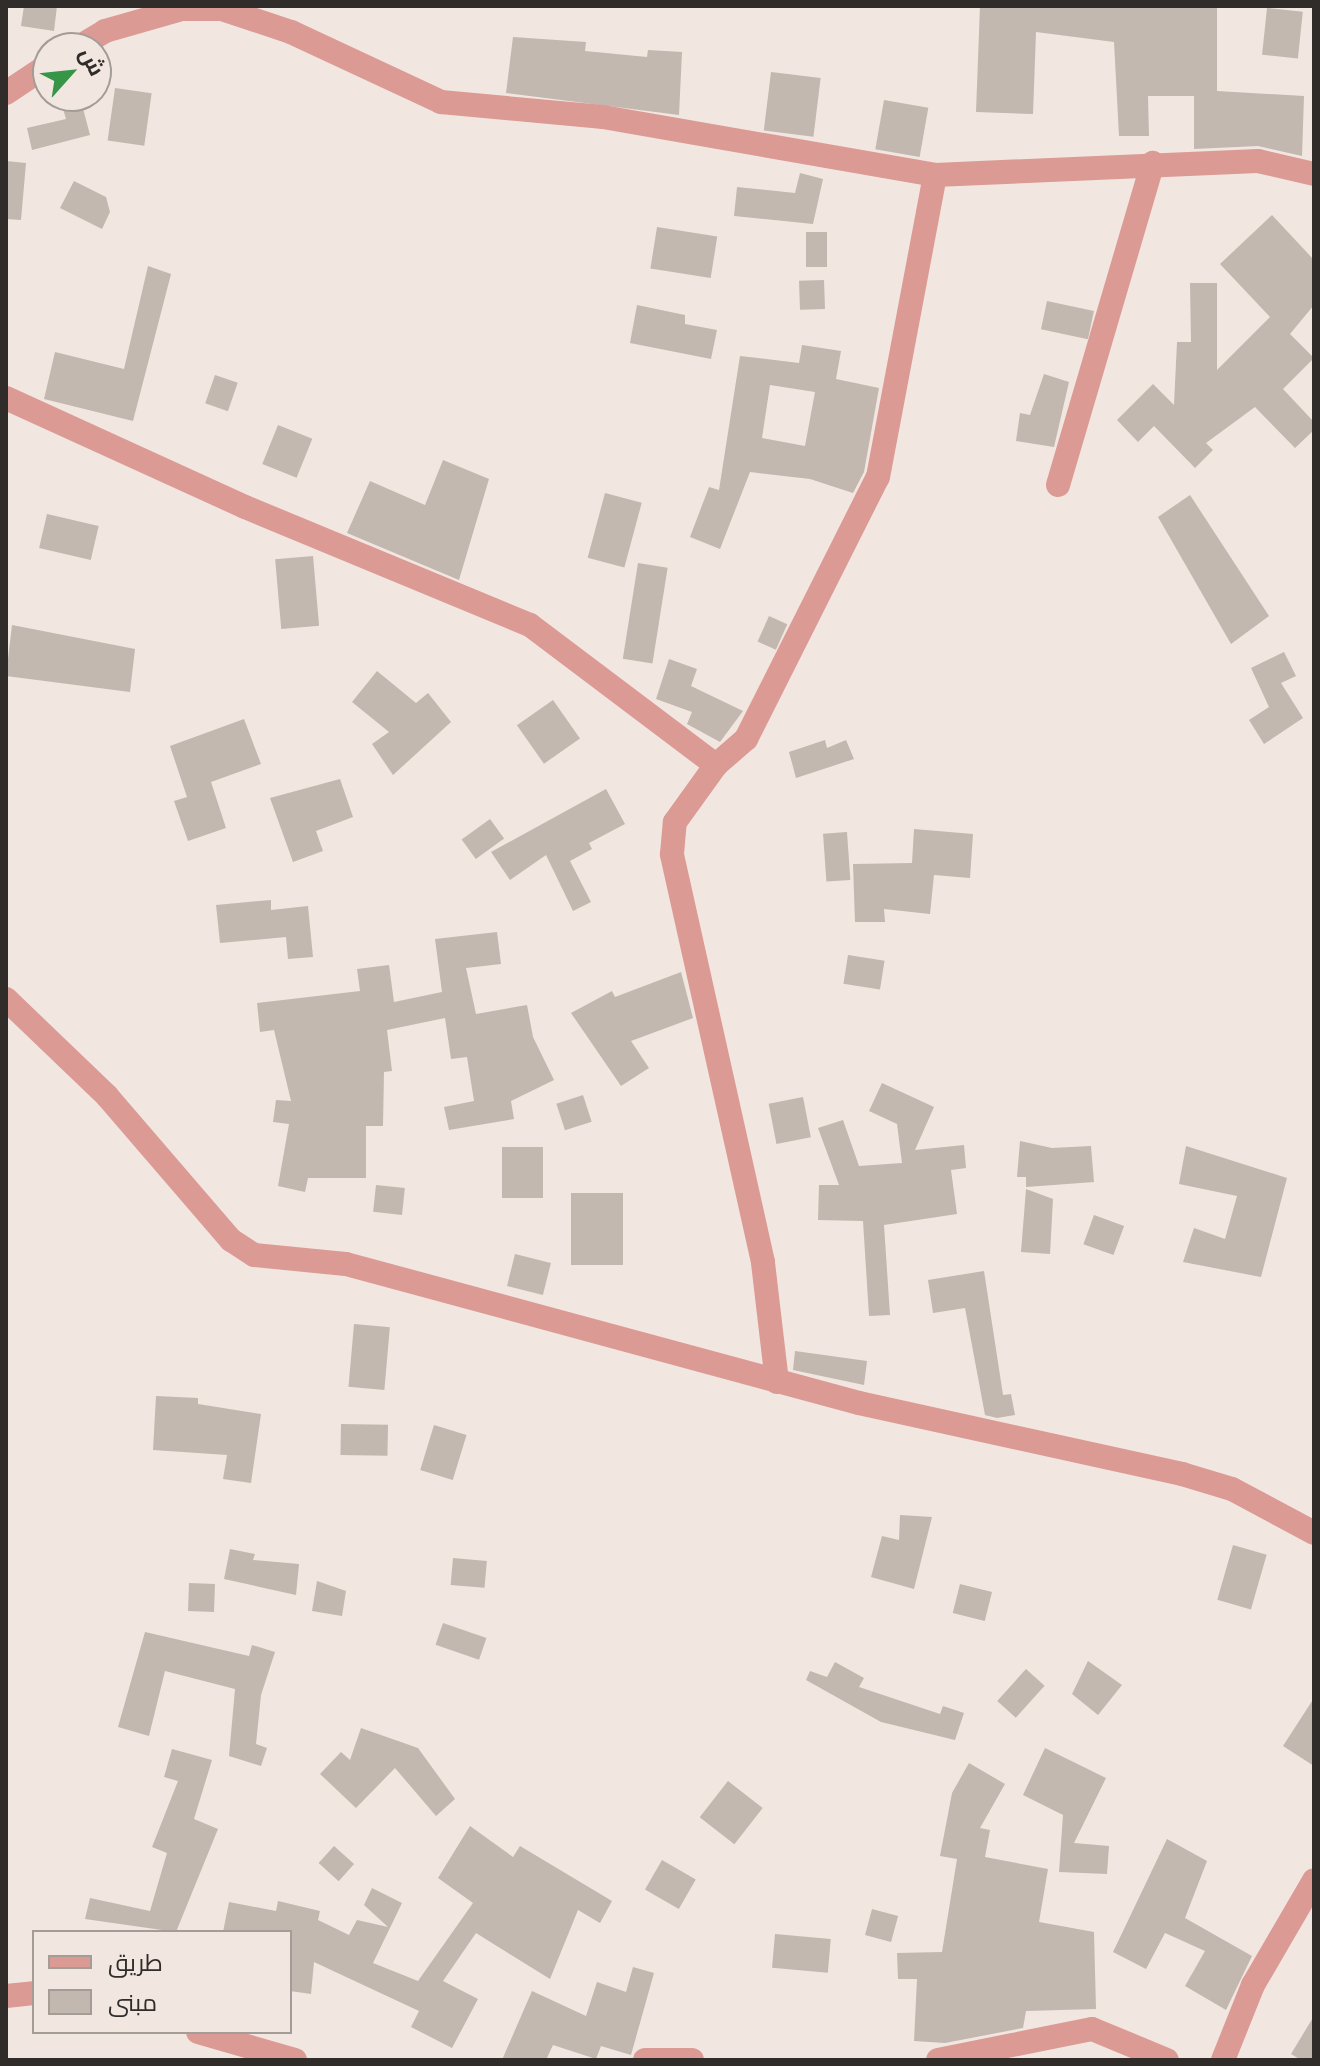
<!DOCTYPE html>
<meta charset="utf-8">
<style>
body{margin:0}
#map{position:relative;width:1320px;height:2066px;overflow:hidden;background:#f2e6e0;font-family:Helvetica,Cairo,sans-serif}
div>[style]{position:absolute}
.building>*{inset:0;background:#c2b8b0;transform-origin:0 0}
.minor>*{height:24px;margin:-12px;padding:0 12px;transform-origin:12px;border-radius:12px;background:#dc9a95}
.tertiary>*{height:24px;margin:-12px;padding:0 12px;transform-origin:12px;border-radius:12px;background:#dc9a95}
span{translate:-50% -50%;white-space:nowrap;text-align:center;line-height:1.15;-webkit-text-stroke:7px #f2e6e0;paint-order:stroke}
.frame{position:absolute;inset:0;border:8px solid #302c2a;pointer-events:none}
.legend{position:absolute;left:32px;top:1930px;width:260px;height:104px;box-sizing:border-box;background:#f2e6e0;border:2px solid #a49c97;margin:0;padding:10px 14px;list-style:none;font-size:24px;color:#302c2a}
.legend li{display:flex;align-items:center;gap:16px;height:40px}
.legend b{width:40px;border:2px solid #a49c97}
.north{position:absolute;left:32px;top:32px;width:80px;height:80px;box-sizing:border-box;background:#f2e6e0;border:2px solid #a49c97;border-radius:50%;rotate:63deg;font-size:22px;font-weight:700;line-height:32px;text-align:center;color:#302c2a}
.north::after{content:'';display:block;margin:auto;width:28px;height:36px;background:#379547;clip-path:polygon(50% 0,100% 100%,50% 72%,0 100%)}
</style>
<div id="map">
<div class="building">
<div style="clip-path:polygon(24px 6px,57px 6px,54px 31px,21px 26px)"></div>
<div style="clip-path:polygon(980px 6px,1217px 6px,1217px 91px,1304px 96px,1302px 156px,1258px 146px,1194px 149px,1194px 96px,1148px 96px,1149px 136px,1119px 136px,1114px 42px,1036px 32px,1033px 114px,976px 112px)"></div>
<div style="left:1267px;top:8px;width:36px;height:47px;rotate:6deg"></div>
<div style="clip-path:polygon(513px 37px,586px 42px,585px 51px,647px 57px,648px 50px,682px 52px,679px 115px,506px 93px)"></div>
<div style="left:771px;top:72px;width:50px;height:59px;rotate:7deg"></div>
<div style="left:115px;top:88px;width:37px;height:53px;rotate:8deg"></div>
<div style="clip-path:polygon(80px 97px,90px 135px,32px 150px,27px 128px,66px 119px,61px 102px)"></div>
<div style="left:884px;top:100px;width:45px;height:50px;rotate:10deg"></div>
<div style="clip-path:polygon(6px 161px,26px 163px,21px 220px,6px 219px)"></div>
<div style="clip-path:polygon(800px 173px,823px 179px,813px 224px,734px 216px,737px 187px,795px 193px)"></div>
<div style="clip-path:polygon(74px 181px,106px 197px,110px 212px,102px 229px,60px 208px)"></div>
<div style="clip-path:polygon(1272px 215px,1314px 260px,1314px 305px,1290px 334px,1314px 358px,1283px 389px,1314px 422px,1314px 430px,1295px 448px,1255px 407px,1206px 443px,1213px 450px,1195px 468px,1154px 426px,1138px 442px,1117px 420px,1153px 384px,1174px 405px,1177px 342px,1191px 342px,1190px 283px,1217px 283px,1217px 370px,1270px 317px,1220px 264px)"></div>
<div style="left:657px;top:227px;width:61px;height:42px;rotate:9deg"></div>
<div style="left:806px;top:232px;width:21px;height:35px"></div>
<div style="clip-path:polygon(148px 266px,171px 274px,133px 421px,44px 399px,55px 352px,124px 369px)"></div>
<div style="left:824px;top:280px;width:29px;height:25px;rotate:88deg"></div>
<div style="left:1047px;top:301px;width:48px;height:29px;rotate:12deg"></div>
<div style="clip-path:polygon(637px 305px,685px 315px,685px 324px,717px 330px,711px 359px,630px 343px)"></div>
<div style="clip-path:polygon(evenodd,802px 345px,841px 351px,836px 379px,879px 388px,864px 472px,853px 493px,810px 479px,750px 472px,720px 549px,690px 537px,709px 487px,719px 490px,740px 356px,799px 363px,802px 345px,770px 385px,815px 392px,805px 446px,762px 438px,770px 385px)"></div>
<div style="clip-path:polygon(1044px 374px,1069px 382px,1054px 447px,1016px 441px,1020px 413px,1030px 415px)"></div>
<div style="left:215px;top:375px;width:24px;height:30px;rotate:19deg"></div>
<div style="left:278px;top:425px;width:37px;height:42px;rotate:22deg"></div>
<div style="clip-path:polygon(443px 460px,489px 479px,459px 580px,347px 533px,370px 481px,425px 505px)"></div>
<div style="left:605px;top:493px;width:38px;height:67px;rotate:15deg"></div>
<div style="clip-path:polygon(1190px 495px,1269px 616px,1231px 644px,1158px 517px)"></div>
<div style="left:47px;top:514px;width:53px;height:35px;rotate:13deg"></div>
<div style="left:313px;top:556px;width:70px;height:38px;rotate:85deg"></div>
<div style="left:638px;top:563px;width:30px;height:97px;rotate:9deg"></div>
<div style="left:769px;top:616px;width:20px;height:28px;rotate:24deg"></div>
<div style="clip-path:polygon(12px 625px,135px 649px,130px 692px,6px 676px)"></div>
<div style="clip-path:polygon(1284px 652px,1296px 676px,1281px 683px,1303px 718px,1264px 744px,1249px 720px,1269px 707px,1251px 668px)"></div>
<div style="clip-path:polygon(669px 659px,697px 669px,691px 686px,743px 711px,720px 742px,687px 724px,692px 712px,656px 699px)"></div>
<div style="clip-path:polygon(377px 671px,416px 703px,428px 693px,451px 722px,393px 775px,372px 744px,389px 732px,352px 702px)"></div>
<div style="left:553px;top:700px;width:47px;height:44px;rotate:55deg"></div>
<div style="clip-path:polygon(244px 719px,261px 764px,211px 782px,226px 828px,188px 841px,174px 801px,187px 797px,170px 746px)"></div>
<div style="clip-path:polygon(825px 740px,827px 748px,846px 740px,854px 759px,796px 778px,789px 752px)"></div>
<div style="clip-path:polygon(340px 779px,353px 817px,316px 831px,323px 851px,293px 862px,270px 798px)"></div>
<div style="clip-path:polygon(606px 789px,625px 824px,589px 843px,592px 849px,570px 861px,591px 902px,573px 911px,546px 855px,510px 880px,491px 852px)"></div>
<div style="left:490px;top:819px;width:24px;height:35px;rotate:54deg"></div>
<div style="clip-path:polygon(914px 829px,973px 834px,970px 878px,934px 875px,930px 914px,884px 909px,885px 922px,855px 922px,853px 864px,912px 863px)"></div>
<div style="left:847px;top:832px;width:48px;height:24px;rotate:86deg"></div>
<div style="clip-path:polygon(271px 900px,271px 910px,308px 906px,313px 957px,288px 959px,286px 937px,220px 943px,216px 905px)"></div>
<div style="clip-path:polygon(497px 932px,501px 964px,466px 968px,476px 1014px,527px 1005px,533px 1037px,554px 1080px,511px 1101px,514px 1119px,449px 1130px,444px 1107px,474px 1101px,467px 1057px,451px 1059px,445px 1018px,387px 1030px,392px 1071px,384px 1072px,383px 1126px,366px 1126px,366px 1178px,308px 1178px,305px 1192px,278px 1186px,289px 1124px,273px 1122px,276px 1100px,291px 1101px,274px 1030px,260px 1032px,257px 1003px,360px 991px,357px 969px,389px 965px,394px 1002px,442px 992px,435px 939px)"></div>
<div style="left:848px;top:955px;width:37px;height:29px;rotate:9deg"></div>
<div style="clip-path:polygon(681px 972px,693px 1018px,631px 1041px,649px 1068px,621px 1086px,571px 1013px,612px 991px,615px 997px)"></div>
<div style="clip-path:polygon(882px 1083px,934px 1107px,915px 1150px,964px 1145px,966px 1168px,951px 1170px,957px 1214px,884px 1225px,890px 1315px,869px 1316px,863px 1221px,818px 1220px,819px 1185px,839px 1185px,818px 1128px,843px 1120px,859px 1166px,902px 1163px,897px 1124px,869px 1111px)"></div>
<div style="left:583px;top:1095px;width:28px;height:28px;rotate:72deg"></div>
<div style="left:803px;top:1097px;width:41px;height:35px;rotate:79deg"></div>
<div style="clip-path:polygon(1020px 1141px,1052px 1148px,1091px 1146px,1094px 1182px,1026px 1187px,1026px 1177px,1017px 1177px)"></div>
<div style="clip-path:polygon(1186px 1146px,1287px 1178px,1261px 1277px,1183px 1262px,1194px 1228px,1225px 1239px,1237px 1196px,1179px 1184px)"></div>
<div style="left:502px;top:1147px;width:41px;height:51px"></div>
<div style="left:376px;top:1185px;width:29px;height:27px;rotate:6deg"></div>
<div style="clip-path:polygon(1026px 1189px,1053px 1199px,1050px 1254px,1021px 1252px)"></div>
<div style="left:623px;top:1193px;width:72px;height:52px;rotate:90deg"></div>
<div style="left:1094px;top:1215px;width:32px;height:31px;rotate:20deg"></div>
<div style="left:515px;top:1254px;width:37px;height:33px;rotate:14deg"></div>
<div style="clip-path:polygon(984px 1271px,1003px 1395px,1011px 1394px,1015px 1415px,997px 1418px,985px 1415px,965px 1308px,933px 1313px,928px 1280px)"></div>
<div style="left:354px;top:1324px;width:36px;height:63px;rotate:5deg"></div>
<div style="clip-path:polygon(795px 1351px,867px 1361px,864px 1385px,793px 1370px)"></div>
<div style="clip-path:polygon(156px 1396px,198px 1398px,198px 1404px,261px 1414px,251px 1483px,223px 1479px,227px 1455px,153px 1450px)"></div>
<div style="left:341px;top:1424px;width:47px;height:31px;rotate:1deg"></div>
<div style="left:434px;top:1425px;width:34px;height:47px;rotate:17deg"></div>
<div style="clip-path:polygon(900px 1515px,932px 1517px,914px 1589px,871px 1577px,882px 1536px,899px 1540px)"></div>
<div style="left:1233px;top:1545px;width:35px;height:57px;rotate:16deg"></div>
<div style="clip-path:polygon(230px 1549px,255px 1554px,253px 1560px,299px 1564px,296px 1595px,224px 1579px)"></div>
<div style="left:453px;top:1558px;width:34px;height:27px;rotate:5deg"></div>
<div style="clip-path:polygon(317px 1581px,346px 1591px,342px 1616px,312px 1611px)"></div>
<div style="left:189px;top:1583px;width:26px;height:28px;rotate:2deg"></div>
<div style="left:960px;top:1584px;width:33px;height:30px;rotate:14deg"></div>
<div style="left:443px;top:1623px;width:46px;height:23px;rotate:19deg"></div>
<div style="clip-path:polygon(145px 1632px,249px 1656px,252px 1645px,275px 1652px,261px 1695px,256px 1744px,267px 1748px,261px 1766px,229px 1756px,235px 1689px,165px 1671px,149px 1736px,118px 1727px)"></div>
<div style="clip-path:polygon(1088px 1661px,1122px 1685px,1098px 1715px,1072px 1694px)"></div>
<div style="clip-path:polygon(835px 1662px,864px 1678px,859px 1687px,940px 1714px,943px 1706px,964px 1713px,955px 1740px,881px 1722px,806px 1680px,810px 1671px,827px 1677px)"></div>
<div style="left:1026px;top:1669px;width:25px;height:43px;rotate:42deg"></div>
<div style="clip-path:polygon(1314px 1698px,1314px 1766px,1283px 1746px)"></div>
<div style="clip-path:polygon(361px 1728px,418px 1748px,455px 1799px,436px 1816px,395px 1768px,356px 1808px,320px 1774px,341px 1752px,350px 1760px)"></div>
<div style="clip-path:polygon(1045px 1748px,1106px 1778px,1074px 1843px,1109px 1846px,1107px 1874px,1059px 1872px,1063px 1815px,1023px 1795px)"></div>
<div style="clip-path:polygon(172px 1749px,212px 1760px,194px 1819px,218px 1829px,176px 1932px,85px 1919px,90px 1898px,150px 1911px,167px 1853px,152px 1847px,178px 1781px,164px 1777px)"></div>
<div style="clip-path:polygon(969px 1763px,1005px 1784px,980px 1828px,990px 1830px,985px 1857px,1048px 1869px,1039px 1922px,1094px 1932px,1096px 2009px,1026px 2011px,1023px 2028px,945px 2043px,914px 2041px,917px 1979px,898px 1979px,897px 1953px,942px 1952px,957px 1859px,940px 1856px,952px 1793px)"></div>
<div style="left:728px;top:1781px;width:44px;height:46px;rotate:38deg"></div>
<div style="clip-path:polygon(470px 1826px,513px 1857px,520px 1846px,612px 1901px,600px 1923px,578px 1910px,550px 1979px,476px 1933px,443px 1981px,478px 1999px,452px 2048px,411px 2027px,419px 2011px,314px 1962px,311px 1994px,290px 1991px,290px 1932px,223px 1932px,229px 1902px,276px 1911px,278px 1901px,320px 1911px,318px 1920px,349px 1935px,357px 1920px,388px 1927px,364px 1905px,372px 1888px,402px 1903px,373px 1963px,418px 1981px,473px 1903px,438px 1878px)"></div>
<div style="clip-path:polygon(1167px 1839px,1207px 1861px,1185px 1918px,1252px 1956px,1226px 2010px,1185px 1986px,1205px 1951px,1165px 1933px,1146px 1969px,1113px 1952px)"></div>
<div style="left:334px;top:1846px;width:27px;height:23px;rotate:42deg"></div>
<div style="left:662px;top:1860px;width:39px;height:34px;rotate:30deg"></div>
<div style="left:872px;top:1909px;width:27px;height:27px;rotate:15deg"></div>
<div style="left:775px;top:1934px;width:56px;height:34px;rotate:5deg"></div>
<div style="clip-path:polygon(633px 1967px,654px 1973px,631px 2055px,601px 2046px,596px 2059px,553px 2045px,546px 2060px,502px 2060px,532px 1991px,586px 2016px,597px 1982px,626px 1992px)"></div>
<div style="clip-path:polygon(1314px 2016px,1314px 2060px,1301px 2060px,1291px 2054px)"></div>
</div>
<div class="minor">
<div style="left:77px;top:48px;width:33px;rotate:-31deg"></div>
<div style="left:105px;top:31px;width:80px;rotate:-15.9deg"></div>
<div style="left:182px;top:9px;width:40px"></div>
<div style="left:222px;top:9px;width:73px;rotate:18.4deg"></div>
<div style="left:291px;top:32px;width:166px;rotate:25deg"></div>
<div style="left:441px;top:102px;width:163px;rotate:5.3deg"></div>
<div style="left:603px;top:117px;width:337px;rotate:9.9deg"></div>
<div style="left:935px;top:175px;width:323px;rotate:-2.5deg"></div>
<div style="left:1258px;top:161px;width:57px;rotate:13.1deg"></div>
<div style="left:6px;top:93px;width:50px;rotate:-33.7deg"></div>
<div style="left:6px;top:398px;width:263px;rotate:24.5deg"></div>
<div style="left:245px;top:507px;width:308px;rotate:22.5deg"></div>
<div style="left:530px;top:625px;width:233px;rotate:37deg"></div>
<div style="left:1058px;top:485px;width:336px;rotate:-73.6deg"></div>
<div style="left:6px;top:999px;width:140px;rotate:43.8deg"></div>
<div style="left:107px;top:1096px;width:190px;rotate:49.3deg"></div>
<div style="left:231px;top:1240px;width:27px;rotate:33deg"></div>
<div style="left:254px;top:1255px;width:92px;rotate:5.6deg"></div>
<div style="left:346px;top:1264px;width:531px;rotate:15.16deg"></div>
<div style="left:859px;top:1403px;width:331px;rotate:12.4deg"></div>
<div style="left:1182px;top:1474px;width:52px;rotate:16.7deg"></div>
<div style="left:1232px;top:1489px;width:93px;rotate:28.2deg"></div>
<div style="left:777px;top:1382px;width:121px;rotate:-96.7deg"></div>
<div style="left:763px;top:1262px;width:418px;rotate:-102.6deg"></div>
<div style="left:672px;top:854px;width:32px;rotate:-85deg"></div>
<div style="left:675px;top:822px;width:70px;rotate:-54.3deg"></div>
<div style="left:716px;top:765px;width:40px;rotate:-41deg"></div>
<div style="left:746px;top:739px;width:293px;rotate:-63.3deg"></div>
<div style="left:878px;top:477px;width:307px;rotate:-79.3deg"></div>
<div style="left:6px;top:1996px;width:28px;rotate:-6deg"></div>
<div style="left:198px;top:2032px;width:101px;rotate:16.1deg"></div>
<div style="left:645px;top:2060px;width:47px"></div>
<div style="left:938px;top:2060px;width:157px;rotate:-11.4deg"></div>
<div style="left:1092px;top:2029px;width:81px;rotate:22.5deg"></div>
</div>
<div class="tertiary">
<div style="left:1223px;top:2060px;width:81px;rotate:-68.2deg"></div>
<div style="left:1253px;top:1985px;width:121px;rotate:-59.8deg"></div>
</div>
<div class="frame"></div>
<ul class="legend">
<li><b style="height:10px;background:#dc9a95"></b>طريق</li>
<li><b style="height:22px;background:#c2b8b0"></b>مبنى</li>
</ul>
<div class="north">ش</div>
</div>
